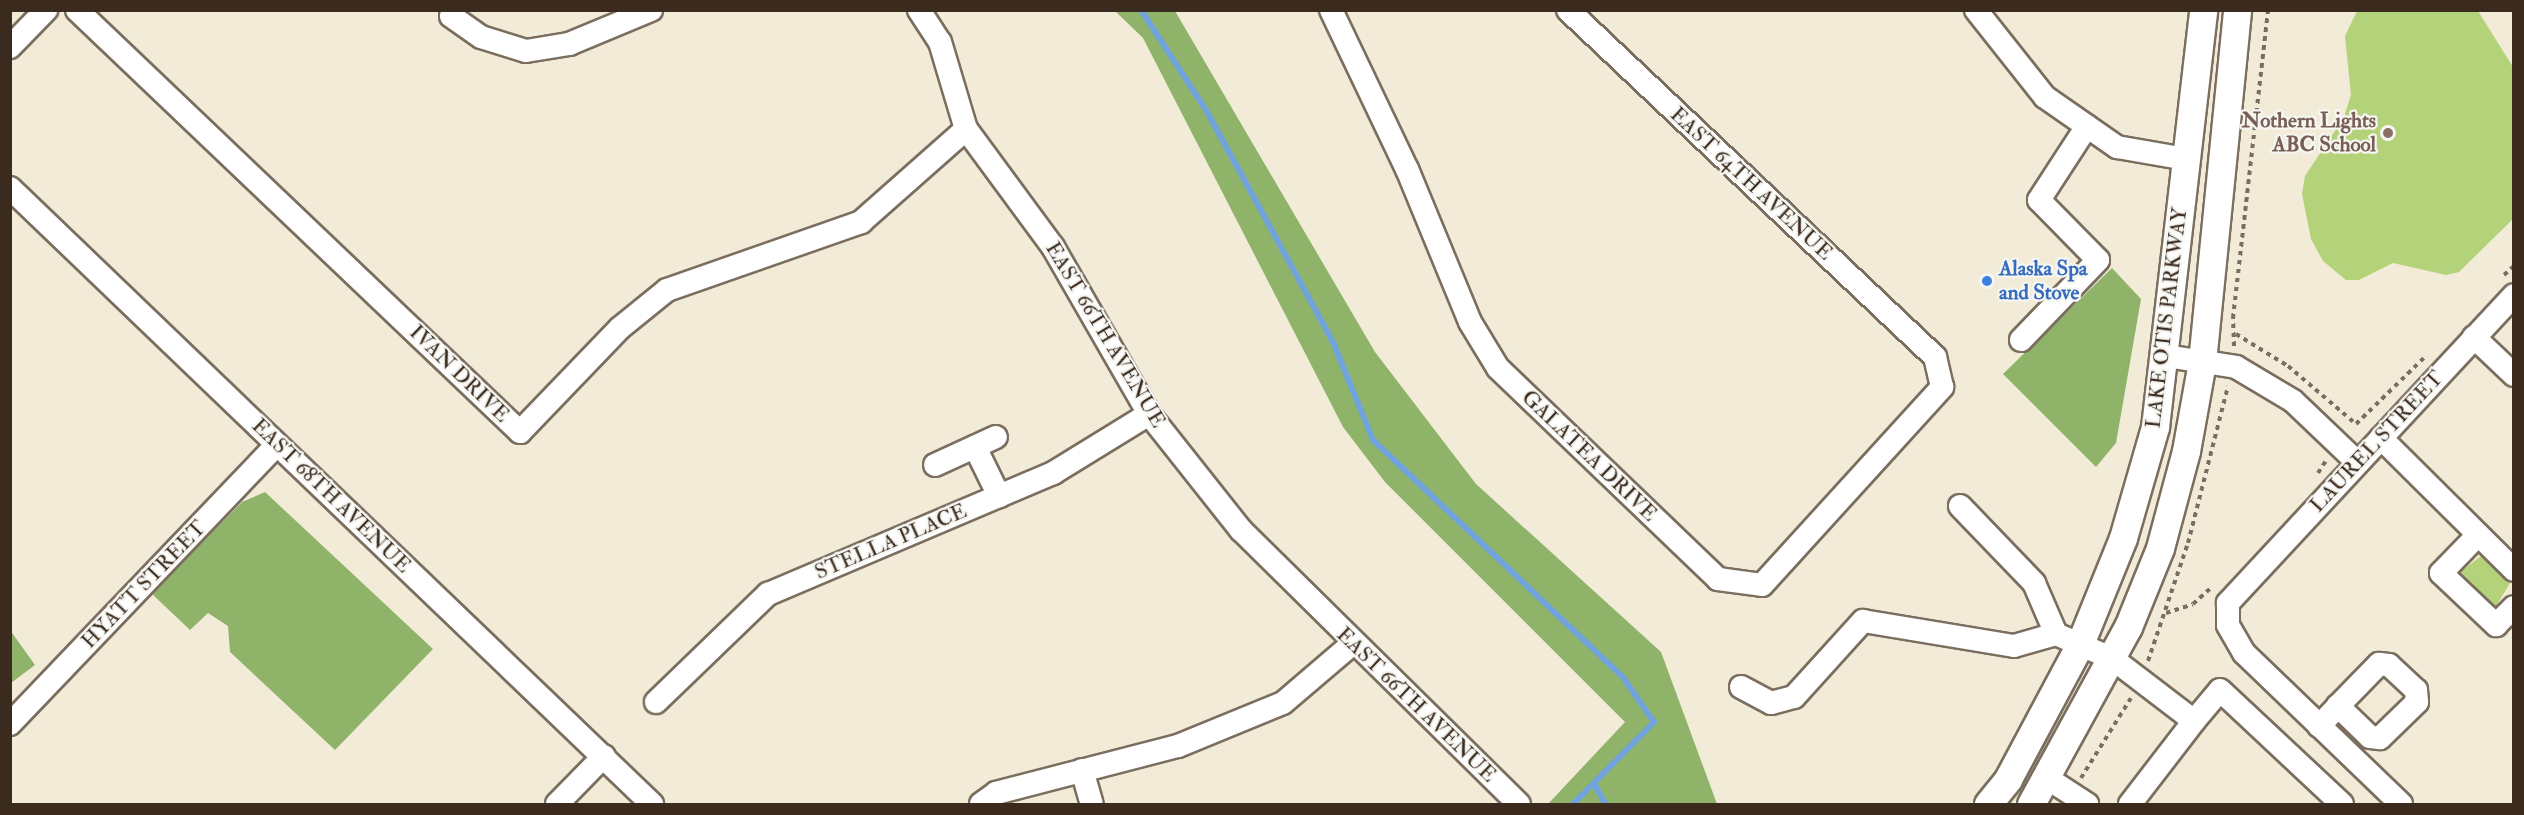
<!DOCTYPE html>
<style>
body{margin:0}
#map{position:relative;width:2524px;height:815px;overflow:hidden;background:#f1ebd8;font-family:"IM FELL Double Pica",serif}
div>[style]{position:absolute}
.green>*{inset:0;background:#b4d279}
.forest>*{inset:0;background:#8fb469}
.stream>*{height:6px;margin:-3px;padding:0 3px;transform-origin:3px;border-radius:3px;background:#71a3dc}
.path>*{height:4px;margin-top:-2px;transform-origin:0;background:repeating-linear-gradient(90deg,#7b6e5f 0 4.5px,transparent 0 9px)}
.roads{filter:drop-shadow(2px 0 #7b6e5f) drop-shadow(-2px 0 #7b6e5f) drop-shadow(0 2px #7b6e5f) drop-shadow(0 -2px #7b6e5f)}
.minor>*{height:22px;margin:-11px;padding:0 11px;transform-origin:11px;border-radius:11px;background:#fff}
.major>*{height:27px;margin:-13.5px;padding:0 13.5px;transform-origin:13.5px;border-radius:13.5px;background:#fff}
.dots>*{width:16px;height:16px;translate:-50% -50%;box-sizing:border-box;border:3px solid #f6f6f2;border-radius:50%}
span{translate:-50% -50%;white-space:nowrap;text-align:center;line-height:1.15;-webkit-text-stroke:4.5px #f6f6f2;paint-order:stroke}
.education-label{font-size:21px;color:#785e54;font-weight:700}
.right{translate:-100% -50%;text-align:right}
.street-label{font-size:21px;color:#3b2a1e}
.shop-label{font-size:21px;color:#366cbe;font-weight:700}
.left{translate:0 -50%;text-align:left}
.frame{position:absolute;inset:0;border:12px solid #3b2a1e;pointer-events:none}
</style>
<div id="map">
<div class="green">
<div style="clip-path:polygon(2357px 11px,2478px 11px,2513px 67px,2513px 219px,2459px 272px,2446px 275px,2393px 263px,2359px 280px,2346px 280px,2323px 261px,2311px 239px,2302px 194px,2305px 176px,2344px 117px,2351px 95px,2345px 36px)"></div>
<div style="clip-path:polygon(2481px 556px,2510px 583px,2495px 608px,2473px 595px,2460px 572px)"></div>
</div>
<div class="forest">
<div style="clip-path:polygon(1115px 11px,1175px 11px,1375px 352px,1476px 484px,1661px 652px,1717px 804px,1548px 804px,1625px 722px,1385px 482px,1343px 427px,1143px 38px)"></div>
<div style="clip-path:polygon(2112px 268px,2141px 299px,2116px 443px,2096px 467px,2003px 374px)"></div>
<div style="clip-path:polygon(265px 492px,433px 649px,335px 750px,230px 652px,228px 626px,208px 613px,190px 630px,151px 593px,242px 502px)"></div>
<div style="clip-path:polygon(10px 630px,35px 665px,11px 683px,10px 683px)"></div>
</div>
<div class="stream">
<div style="left:1141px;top:10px;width:119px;rotate:57deg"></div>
<div style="left:1206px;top:110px;width:264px;rotate:61.3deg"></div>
<div style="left:1333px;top:342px;width:106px;rotate:67.8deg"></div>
<div style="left:1373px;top:440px;width:343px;rotate:43.5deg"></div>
<div style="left:1622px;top:676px;width:56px;rotate:55.2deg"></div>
<div style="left:1654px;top:722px;width:115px;rotate:134.6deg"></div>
<div style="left:1594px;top:783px;width:24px;rotate:62deg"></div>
</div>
<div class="path">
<div style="left:2504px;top:275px;width:13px;rotate:-42deg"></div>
<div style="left:2236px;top:334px;width:61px;rotate:31.6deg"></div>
<div style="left:2288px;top:366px;width:89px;rotate:40.5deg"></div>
<div style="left:2356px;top:424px;width:98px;rotate:-44.2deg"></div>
<div style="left:2234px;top:346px;width:28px;rotate:-92deg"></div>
<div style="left:2233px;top:318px;width:310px;rotate:-83.5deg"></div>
<div style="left:2318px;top:473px;width:17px;rotate:-57deg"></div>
<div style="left:2166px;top:613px;width:28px;rotate:-18deg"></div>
<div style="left:2193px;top:604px;width:24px;rotate:-42deg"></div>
<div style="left:2148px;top:661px;width:125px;rotate:-71.3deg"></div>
<div style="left:2188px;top:543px;width:162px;rotate:-75.7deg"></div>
<div style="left:2081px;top:778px;width:94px;rotate:-58deg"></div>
</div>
<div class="roads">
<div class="minor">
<div style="left:77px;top:10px;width:612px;rotate:43.61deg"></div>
<div style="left:520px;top:432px;width:144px;rotate:-46.1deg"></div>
<div style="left:620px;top:328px;width:60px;rotate:-39deg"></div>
<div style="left:667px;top:290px;width:206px;rotate:-19.3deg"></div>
<div style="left:861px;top:222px;width:140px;rotate:-41.5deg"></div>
<div style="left:919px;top:10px;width:38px;rotate:57deg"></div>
<div style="left:940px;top:42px;width:91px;rotate:73.4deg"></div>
<div style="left:966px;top:129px;width:147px;rotate:53.6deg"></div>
<div style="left:1053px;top:247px;width:193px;rotate:60.1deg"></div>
<div style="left:1149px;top:414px;width:148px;rotate:51.6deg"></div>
<div style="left:1241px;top:530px;width:390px;rotate:44.6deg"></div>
<div style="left:1331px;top:10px;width:176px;rotate:64.5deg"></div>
<div style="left:1407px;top:169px;width:165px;rotate:67.6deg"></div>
<div style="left:1470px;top:322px;width:54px;rotate:58.7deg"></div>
<div style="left:1498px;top:368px;width:305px;rotate:43.8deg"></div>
<div style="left:1718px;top:579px;width:44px;rotate:7.8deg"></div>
<div style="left:1762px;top:585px;width:268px;rotate:-47.7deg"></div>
<div style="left:1942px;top:387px;width:31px;rotate:-103deg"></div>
<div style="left:1935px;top:357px;width:505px;rotate:-136.6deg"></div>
<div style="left:1976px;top:10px;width:111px;rotate:51.6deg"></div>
<div style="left:2045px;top:97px;width:88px;rotate:34.8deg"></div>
<div style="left:2117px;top:147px;width:70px;rotate:9.9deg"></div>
<div style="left:451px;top:16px;width:37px;rotate:35deg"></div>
<div style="left:481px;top:37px;width:47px;rotate:17.3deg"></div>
<div style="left:526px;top:51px;width:44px;rotate:-9.2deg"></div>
<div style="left:569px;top:44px;width:89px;rotate:-22.5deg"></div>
<div style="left:10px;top:47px;width:52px;rotate:-45.8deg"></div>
<div style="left:10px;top:188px;width:890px;rotate:43.82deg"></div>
<div style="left:2474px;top:337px;width:55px;rotate:43.5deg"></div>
<div style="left:2021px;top:340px;width:111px;rotate:-46.1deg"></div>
<div style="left:2098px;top:260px;width:84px;rotate:-134.5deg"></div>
<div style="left:2039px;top:200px;width:88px;rotate:-57deg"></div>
<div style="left:2166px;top:356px;width:71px;rotate:8.9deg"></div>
<div style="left:2236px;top:367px;width:66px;rotate:30.8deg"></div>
<div style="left:2293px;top:401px;width:88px;rotate:43.6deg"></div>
<div style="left:2381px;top:438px;width:187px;rotate:44.8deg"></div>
<div style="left:975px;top:447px;width:55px;rotate:63.9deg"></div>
<div style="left:935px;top:465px;width:67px;rotate:-24.7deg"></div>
<div style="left:1960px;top:506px;width:107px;rotate:46.1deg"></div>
<div style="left:2034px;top:583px;width:56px;rotate:66.7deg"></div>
<div style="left:2056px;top:634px;width:62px;rotate:23.7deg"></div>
<div style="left:2113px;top:659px;width:102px;rotate:37.4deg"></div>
<div style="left:2194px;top:721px;width:105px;rotate:127.6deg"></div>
<div style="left:2478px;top:535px;width:53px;rotate:134.2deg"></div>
<div style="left:2441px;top:573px;width:76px;rotate:43.4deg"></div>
<div style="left:2496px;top:625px;width:25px;rotate:-45deg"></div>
<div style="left:1741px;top:687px;width:34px;rotate:28deg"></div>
<div style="left:1771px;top:703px;width:24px;rotate:-15deg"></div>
<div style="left:1794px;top:697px;width:103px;rotate:-47.8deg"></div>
<div style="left:1863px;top:621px;width:153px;rotate:9.4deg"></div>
<div style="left:2014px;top:646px;width:44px;rotate:-15.9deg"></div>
<div style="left:656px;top:702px;width:156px;rotate:-44deg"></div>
<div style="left:768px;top:594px;width:310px;rotate:-23deg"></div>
<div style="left:1053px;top:473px;width:113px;rotate:-31.6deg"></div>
<div style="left:2194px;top:721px;width:40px;rotate:-50deg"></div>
<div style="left:2220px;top:690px;width:167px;rotate:43.1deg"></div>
<div style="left:10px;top:724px;width:386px;rotate:-46.3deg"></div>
<div style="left:2319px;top:726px;width:28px;rotate:-46deg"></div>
<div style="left:2338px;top:706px;width:59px;rotate:-45.7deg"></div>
<div style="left:2379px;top:664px;width:10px;rotate:6deg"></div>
<div style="left:2389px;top:665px;width:37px;rotate:43deg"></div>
<div style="left:2416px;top:690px;width:12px;rotate:85deg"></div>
<div style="left:2417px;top:702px;width:52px;rotate:135.8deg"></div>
<div style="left:2380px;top:738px;width:10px;rotate:-174deg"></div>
<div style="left:2370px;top:737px;width:45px;rotate:-135.9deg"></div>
<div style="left:1082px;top:770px;width:35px;rotate:74deg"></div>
<div style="left:2047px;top:778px;width:48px;rotate:33deg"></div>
<div style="left:557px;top:804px;width:67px;rotate:-45.6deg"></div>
<div style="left:981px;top:804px;width:19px;rotate:-36deg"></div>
<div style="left:996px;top:793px;width:188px;rotate:-14.5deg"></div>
<div style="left:1178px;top:746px;width:113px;rotate:-22.3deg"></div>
<div style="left:1283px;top:703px;width:91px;rotate:-40.5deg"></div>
<div style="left:2401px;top:804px;width:218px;rotate:-136.1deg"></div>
<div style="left:2244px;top:653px;width:32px;rotate:-120deg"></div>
<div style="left:2228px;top:625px;width:22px;rotate:-90deg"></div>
<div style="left:2228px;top:603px;width:420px;rotate:-47.1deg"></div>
</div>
<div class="major">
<div style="left:1988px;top:804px;width:32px;rotate:-51deg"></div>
<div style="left:2008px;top:779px;width:153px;rotate:-61.9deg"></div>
<div style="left:2080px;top:644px;width:114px;rotate:-67.9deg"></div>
<div style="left:2123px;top:538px;width:116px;rotate:-73.9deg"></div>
<div style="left:2155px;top:427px;width:420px;rotate:-83.4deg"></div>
<div style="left:2031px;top:804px;width:202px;rotate:-61.3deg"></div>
<div style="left:2128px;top:627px;width:85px;rotate:-67.9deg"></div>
<div style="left:2160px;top:548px;width:100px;rotate:-75deg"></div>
<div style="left:2186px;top:451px;width:90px;rotate:-79.8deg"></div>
<div style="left:2202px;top:362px;width:354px;rotate:-84.3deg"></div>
</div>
</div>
<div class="dots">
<div style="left:2388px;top:133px;background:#8d6e63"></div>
<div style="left:1987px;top:281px;background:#3f7fe0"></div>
</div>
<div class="education-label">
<span class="right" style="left:2376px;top:133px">Nothern Lights<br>ABC School</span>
</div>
<div class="street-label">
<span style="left:1751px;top:184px;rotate:43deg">EAST 64TH AVENUE</span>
<span style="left:2167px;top:318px;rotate:-83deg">LAKE OTIS PARKWAY</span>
<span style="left:1105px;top:335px;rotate:59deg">EAST 66TH AVENUE</span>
<span style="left:459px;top:374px;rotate:44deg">IVAN DRIVE</span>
<span style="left:2377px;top:442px;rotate:-47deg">LAUREL STREET</span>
<span style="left:1589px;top:456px;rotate:44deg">GALATEA DRIVE</span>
<span style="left:331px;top:496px;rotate:44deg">EAST 68TH AVENUE</span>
<span style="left:891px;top:542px;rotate:-23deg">STELLA PLACE</span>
<span style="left:144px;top:585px;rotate:-46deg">HYATT STREET</span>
<span style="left:1416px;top:705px;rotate:44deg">EAST 66TH AVENUE</span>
</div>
<div class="shop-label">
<span class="left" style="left:1999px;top:281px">Alaska Spa<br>and Stove</span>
</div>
<div class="frame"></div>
</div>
